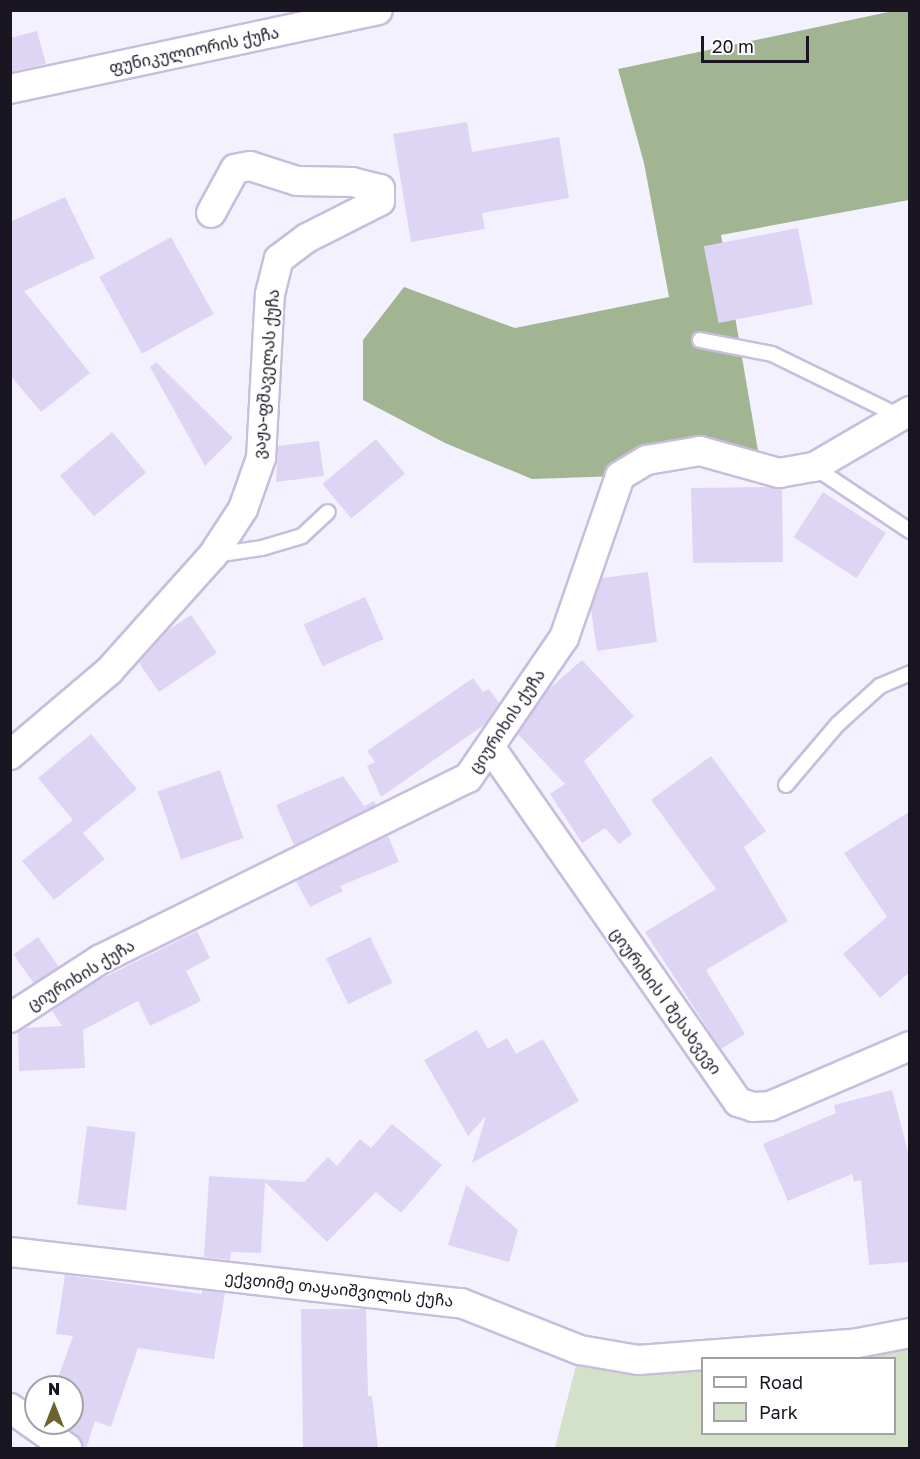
<!DOCTYPE html>
<meta charset="utf-8">
<style>
body{margin:0}
#map{position:relative;width:920px;height:1459px;overflow:hidden;background:#f4f1fe;font-family:"Golos Text","Noto Sans Georgian",sans-serif}
div>[style]{position:absolute}
.green>*{inset:0;background:#d2e1c7}
.forest>*{inset:0;background:#a2b593}
.building>*{inset:0;background:#ded5f5;transform-origin:0 0}
.roads{filter:drop-shadow(2px 0 #c7bede) drop-shadow(-2px 0 #c7bede) drop-shadow(0 2px #c7bede) drop-shadow(0 -2px #c7bede)}
.service>*{height:14px;margin:-7px;padding:0 7px;transform-origin:7px;border-radius:7px;background:#fff}
.minor>*{height:28px;margin:-14px;padding:0 14px;transform-origin:14px;border-radius:14px;background:#fff}
span{translate:-50% -50%;white-space:nowrap;text-align:center;line-height:1.15;-webkit-text-stroke:4.5px #fff;paint-order:stroke}
.street-label{font-size:16px;color:#191521}
.frame{position:absolute;inset:0;border:12px solid #191521;pointer-events:none}
.legend{position:absolute;left:701px;top:1357px;width:195px;height:78px;box-sizing:border-box;background:#fff;border:2px solid #a3a1a6;margin:0;padding:8px 10px;list-style:none;font-size:18px;color:#191521}
.legend li{display:flex;align-items:center;gap:12px;height:30px}
.legend b{width:30px;border:2px solid #a3a1a6}
.north{position:absolute;left:24px;top:1375px;width:60px;height:60px;box-sizing:border-box;background:#fff;border:2px solid #a3a1a6;border-radius:50%;rotate:0deg;font-size:16px;font-weight:700;line-height:24px;text-align:center;color:#191521}
.north::after{content:'';display:block;margin:auto;width:21px;height:27px;background:#6c6330;clip-path:polygon(50% 0,100% 100%,50% 72%,0 100%)}
.scale{position:absolute;left:701px;top:36px;width:108px;height:27px;box-sizing:border-box;border:3px solid #191521;border-top:0;padding-left:8px;font-size:18px;line-height:21px;white-space:nowrap;color:#191521;-webkit-text-stroke:4px #fff;paint-order:stroke}
</style>
<div id="map">
<div class="green">
<div style="clip-path:polygon(evenodd,909px 1333px,909px 1448px,555px 1448px,580px 1350px,909px 1333px,702px 1358px,894px 1358px,894px 1434px,702px 1434px,702px 1358px)"></div>
</div>
<div class="forest">
<div style="clip-path:polygon(893px 11px,909px 11px,909px 200px,721px 235px,761px 468px,717px 454px,620px 476px,532px 479px,445px 443px,363px 400px,363px 340px,404px 287px,515px 328px,669px 297px,644px 163px,618px 69px)"></div>
</div>
<div class="building">
<div style="clip-path:polygon(37px 31px,46px 64px,10px 72px,10px 38px)"></div>
<div style="clip-path:polygon(467px 122px,472px 152px,559px 137px,569px 198px,482px 213px,485px 229px,411px 242px,393px 134px)"></div>
<div style="clip-path:polygon(65px 197px,95px 258px,24px 291px,90px 373px,41px 412px,10px 375px,10px 222px)"></div>
<div style="left:798px;top:228px;width:78px;height:96px;rotate:79deg"></div>
<div style="left:171px;top:237px;width:88px;height:82px;rotate:61deg"></div>
<div style="clip-path:polygon(156px 362px,233px 438px,205px 466px,150px 367px)"></div>
<div style="left:112px;top:432px;width:53px;height:68px;rotate:50deg"></div>
<div style="left:376px;top:439px;width:45px;height:70px;rotate:50deg"></div>
<div style="clip-path:polygon(319px 441px,324px 476px,276px 482px,278px 446px)"></div>
<div style="clip-path:polygon(767px 487px,782px 489px,783px 562px,693px 563px,691px 488px)"></div>
<div style="left:823px;top:492px;width:75px;height:54px;rotate:33deg"></div>
<div style="clip-path:polygon(648px 572px,657px 642px,597px 651px,591px 610px,602px 578px)"></div>
<div style="left:365px;top:597px;width:46px;height:67px;rotate:66deg"></div>
<div style="clip-path:polygon(191px 615px,217px 653px,159px 692px,139px 663px,167px 631px)"></div>
<div style="clip-path:polygon(582px 660px,634px 716px,584px 761px,632px 834px,619px 844px,605px 828px,582px 843px,550px 794px,565px 784px,518px 734px,549px 689px)"></div>
<div style="clip-path:polygon(473px 678px,483px 692px,489px 689px,499px 703px,484px 725px,381px 797px,367px 766px,375px 762px,367px 751px)"></div>
<div style="clip-path:polygon(91px 734px,137px 789px,83px 833px,105px 859px,54px 900px,22px 861px,73px 820px,38px 778px)"></div>
<div style="clip-path:polygon(711px 756px,766px 831px,744px 847px,788px 921px,706px 970px,745px 1034px,721px 1049px,645px 932px,716px 889px,651px 800px)"></div>
<div style="left:220px;top:770px;width:72px;height:66px;rotate:71deg"></div>
<div style="clip-path:polygon(343px 776px,364px 806px,374px 801px,376px 805px,294px 845px,276px 805px)"></div>
<div style="clip-path:polygon(909px 812px,909px 973px,880px 998px,843px 954px,887px 917px,844px 853px)"></div>
<div style="clip-path:polygon(388px 836px,399px 862px,340px 886px,343px 891px,310px 907px,296px 881px)"></div>
<div style="clip-path:polygon(197px 931px,210px 958px,186px 971px,201px 1001px,150px 1026px,138px 1001px,83px 1030px,85px 1068px,19px 1071px,18px 1032px,25px 1028px,62px 1026px,52px 1011px,97px 981px)"></div>
<div style="left:38px;top:937px;width:37px;height:30px;rotate:55deg"></div>
<div style="left:370px;top:937px;width:51px;height:49px;rotate:64deg"></div>
<div style="clip-path:polygon(477px 1030px,488px 1049px,507px 1038px,516px 1054px,543px 1039px,579px 1101px,472px 1163px,486px 1116px,468px 1136px,424px 1060px)"></div>
<div style="clip-path:polygon(892px 1090px,909px 1156px,909px 1262px,869px 1265px,861px 1180px,854px 1182px,852px 1174px,788px 1201px,763px 1144px,836px 1113px,834px 1105px)"></div>
<div style="clip-path:polygon(392px 1124px,442px 1165px,401px 1213px,376px 1192px,327px 1242px,265px 1182px,261px 1253px,231px 1252px,230px 1260px,204px 1257px,209px 1176px,304px 1182px,328px 1157px,337px 1166px,360px 1139px,371px 1148px)"></div>
<div style="left:87px;top:1126px;width:49px;height:79px;rotate:7deg"></div>
<div style="clip-path:polygon(466px 1185px,518px 1230px,509px 1262px,448px 1245px)"></div>
<div style="clip-path:polygon(65px 1275px,202px 1294px,202px 1290px,225px 1293px,214px 1359px,138px 1348px,111px 1427px,95px 1421px,86px 1449px,77px 1435px,60px 1423px,72px 1423px,72px 1387px,55px 1387px,73px 1336px,56px 1334px)"></div>
<div style="clip-path:polygon(301px 1309px,366px 1309px,368px 1396px,372px 1396px,378px 1449px,303px 1449px)"></div>
</div>
<div class="roads">
<div class="service">
<div style="left:700px;top:340px;width:73px;rotate:11deg"></div>
<div style="left:772px;top:354px;width:144px;rotate:26deg"></div>
<div style="left:814px;top:467px;width:115px;rotate:33.7deg"></div>
<div style="left:215px;top:555px;width:48px;rotate:-8.5deg"></div>
<div style="left:262px;top:548px;width:42px;rotate:-16.7deg"></div>
<div style="left:302px;top:536px;width:35px;rotate:-43deg"></div>
<div style="left:786px;top:785px;width:80px;rotate:-49.6deg"></div>
<div style="left:838px;top:724px;width:57px;rotate:-42.1deg"></div>
<div style="left:880px;top:686px;width:33px;rotate:-23deg"></div>
</div>
<div class="minor">
<div style="left:10px;top:89px;width:376px;rotate:-12.1deg"></div>
<div style="left:491px;top:748px;width:432px;rotate:55.1deg"></div>
<div style="left:738px;top:1102px;width:16px;rotate:18deg"></div>
<div style="left:753px;top:1107px;width:17px;rotate:-3deg"></div>
<div style="left:770px;top:1106px;width:152px;rotate:-23.2deg"></div>
<div style="left:10px;top:755px;width:130px;rotate:-40.3deg"></div>
<div style="left:109px;top:671px;width:156px;rotate:-48.1deg"></div>
<div style="left:213px;top:555px;width:55px;rotate:-56.9deg"></div>
<div style="left:243px;top:509px;width:54px;rotate:-70.6deg"></div>
<div style="left:261px;top:458px;width:164px;rotate:-86.9deg"></div>
<div style="left:270px;top:294px;width:36px;rotate:-76deg"></div>
<div style="left:279px;top:259px;width:35px;rotate:-37deg"></div>
<div style="left:307px;top:238px;width:82px;rotate:-26.9deg"></div>
<div style="left:380px;top:201px;width:12px;rotate:-90deg"></div>
<div style="left:380px;top:189px;width:29px;rotate:-166deg"></div>
<div style="left:352px;top:182px;width:55px;rotate:-179deg"></div>
<div style="left:297px;top:181px;width:49px;rotate:-162.3deg"></div>
<div style="left:250px;top:166px;width:15px;rotate:169deg"></div>
<div style="left:235px;top:169px;width:50px;rotate:118.6deg"></div>
<div style="left:10px;top:1018px;width:108px;rotate:-33deg"></div>
<div style="left:101px;top:959px;width:409px;rotate:-26.3deg"></div>
<div style="left:468px;top:778px;width:170px;rotate:-55.6deg"></div>
<div style="left:564px;top:638px;width:171px;rotate:-70.9deg"></div>
<div style="left:620px;top:476px;width:31px;rotate:-31deg"></div>
<div style="left:647px;top:460px;width:54px;rotate:-9.6deg"></div>
<div style="left:700px;top:451px;width:82px;rotate:15.6deg"></div>
<div style="left:779px;top:473px;width:36px;rotate:-10deg"></div>
<div style="left:814px;top:467px;width:111px;rotate:-30.3deg"></div>
<div style="left:10px;top:1252px;width:454px;rotate:6.5deg"></div>
<div style="left:461px;top:1303px;width:128px;rotate:21.6deg"></div>
<div style="left:580px;top:1350px;width:59px;rotate:9.8deg"></div>
<div style="left:638px;top:1360px;width:216px;rotate:-4.3deg"></div>
<div style="left:853px;top:1344px;width:58px;rotate:-10.9deg"></div>
<div style="left:10px;top:1408px;width:70px;rotate:35.1deg"></div>
</div>
</div>
<div class="street-label">
<span style="left:194px;top:50px;rotate:-12deg">ფუნიკულიორის ქუჩა</span>
<span style="left:266px;top:374px;rotate:-85deg">ვაჟა-ფშაველას ქუჩა</span>
<span style="left:507px;top:721px;rotate:-56deg">ციურიხის ქუჩა</span>
<span style="left:81px;top:975px;rotate:-31deg">ციურიხის ქუჩა</span>
<span style="left:666px;top:1001px;rotate:54deg">ციურიხის I შესახვევი</span>
<span style="left:339px;top:1289px;rotate:6deg">ექვთიმე თაყაიშვილის ქუჩა</span>
</div>
<div class="frame"></div>
<ul class="legend">
<li><b style="height:8px;background:#fff"></b>Road</li>
<li><b style="height:16px;background:#d2e1c7"></b>Park</li>
</ul>
<div class="north">N</div>
<div class="scale">20 m</div>
</div>
